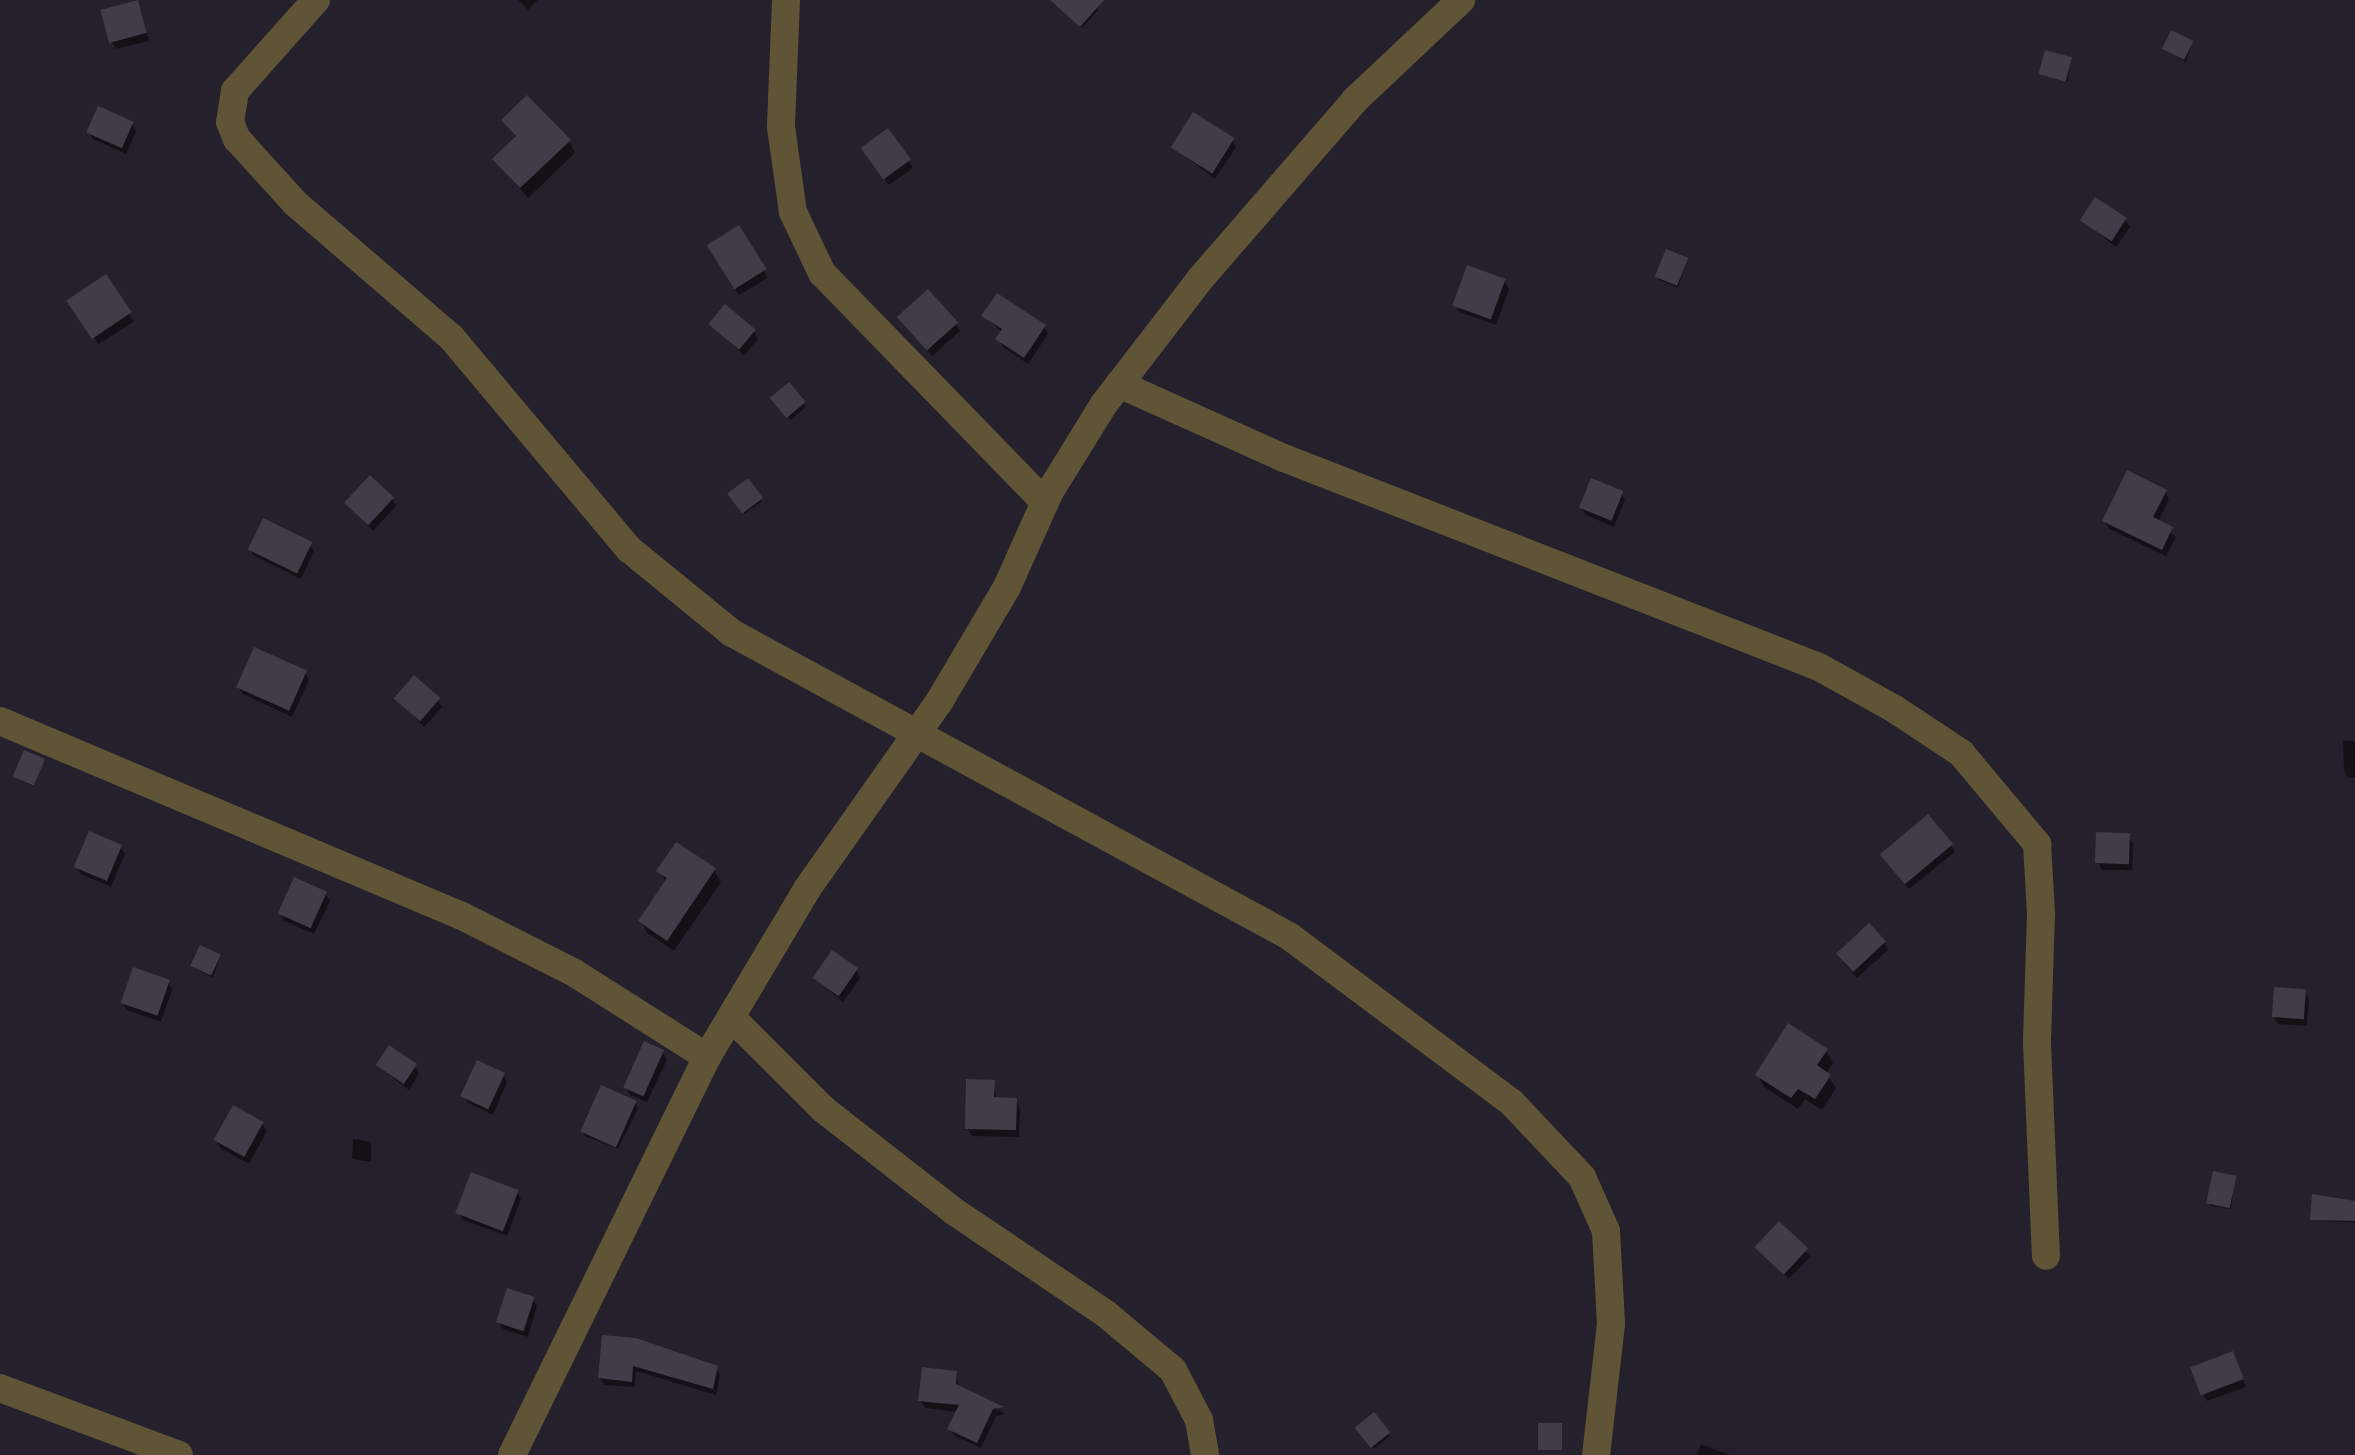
<!DOCTYPE html>
<style>
body{margin:0}
#map{position:relative;width:2355px;height:1455px;overflow:hidden;background:#25212c;font-family:"Varela Round",sans-serif}
div>[style]{position:absolute}
.shadow>*{inset:0;background:#0007;transform-origin:0 0}
.building>*{inset:0;background:#403c48;transform-origin:0 0}
.street>*{height:28px;margin:-14px;padding:0 14px;transform-origin:14px;border-radius:14px;background:#5f5436}
span{translate:-50% -50%;white-space:nowrap;text-align:center;line-height:1.15;-webkit-text-stroke:8px #25212c;paint-order:stroke}
</style>
<div id="map">
<div class="shadow">
<div style="clip-path:polygon(518px 0,538px 0,528px 10px)"></div>
<div style="clip-path:polygon(1071px 0,1089px 0,1098px 10px,1082px 28px,1064px 12px)"></div>
<div style="clip-path:polygon(141px 11px,149px 41px,116px 49px,112px 42px)"></div>
<div style="clip-path:polygon(2192px 43px,2186px 62px,2164px 49px)"></div>
<div style="clip-path:polygon(2070px 59px,2068px 82px,2042px 73px)"></div>
<div style="clip-path:polygon(504px 120px,569px 141px,575px 153px,528px 198px,495px 160px,517px 139px)"></div>
<div style="clip-path:polygon(132px 124px,136px 132px,126px 154px,93px 139px,89px 132px)"></div>
<div style="clip-path:polygon(1232px 140px,1236px 147px,1215px 179px,1173px 147px)"></div>
<div style="clip-path:polygon(868px 156px,909px 161px,913px 168px,889px 185px)"></div>
<div style="clip-path:polygon(2125px 220px,2130px 227px,2116px 247px,2083px 221px)"></div>
<div style="left:738px;top:228px;width:58px;height:34px;rotate:59deg"></div>
<div style="clip-path:polygon(1687px 260px,1678px 288px,1659px 280px,1657px 277px)"></div>
<div style="left:105px;top:277px;width:53px;height:42px;rotate:57deg"></div>
<div style="clip-path:polygon(1504px 281px,1509px 289px,1496px 325px,1460px 312px,1455px 305px)"></div>
<div style="clip-path:polygon(984px 316px,1044px 327px,1048px 334px,1028px 364px,1003px 347px,998px 339px,1003px 333px)"></div>
<div style="clip-path:polygon(900px 319px,956px 323px,960px 331px,932px 356px)"></div>
<div style="clip-path:polygon(711px 324px,754px 332px,758px 339px,744px 356px)"></div>
<div style="clip-path:polygon(788px 385px,806px 407px,791px 420px,774px 401px)"></div>
<div style="left:748px;top:482px;width:24px;height:21px;rotate:55deg"></div>
<div style="clip-path:polygon(2165px 491px,2169px 499px,2158px 522px,2176px 537px,2166px 556px,2109px 529px,2104px 521px)"></div>
<div style="clip-path:polygon(1621px 493px,1625px 500px,1614px 527px,1586px 515px,1581px 508px)"></div>
<div style="clip-path:polygon(392px 499px,396px 506px,373px 531px,347px 504px)"></div>
<div style="clip-path:polygon(310px 544px,314px 551px,301px 579px,254px 556px,250px 549px)"></div>
<div style="clip-path:polygon(305px 672px,309px 680px,292px 717px,243px 694px,238px 687px)"></div>
<div style="clip-path:polygon(396px 698px,438px 700px,442px 707px,424px 727px)"></div>
<div style="clip-path:polygon(2343px 741px,2355px 741px,2355px 778px,2348px 778px,2344px 770px)"></div>
<div style="clip-path:polygon(43px 761px,34px 787px,20px 780px,18px 777px)"></div>
<div style="clip-path:polygon(2128px 835px,2133px 843px,2132px 870px,2102px 870px,2098px 862px)"></div>
<div style="clip-path:polygon(1951px 845px,1955px 852px,1909px 889px,1886px 861px)"></div>
<div style="clip-path:polygon(120px 847px,125px 854px,111px 887px,81px 874px,76px 867px)"></div>
<div style="clip-path:polygon(714px 870px,721px 882px,674px 951px,647px 933px,641px 921px,667px 883px,659px 871px)"></div>
<div style="clip-path:polygon(325px 894px,330px 901px,314px 934px,284px 921px,280px 913px)"></div>
<div style="clip-path:polygon(1884px 943px,1888px 950px,1857px 978px,1842px 961px)"></div>
<div style="clip-path:polygon(220px 957px,213px 978px,192px 966px)"></div>
<div style="clip-path:polygon(856px 970px,860px 978px,843px 1002px,815px 978px)"></div>
<div style="clip-path:polygon(168px 982px,172px 990px,161px 1022px,127px 1010px,122px 1003px)"></div>
<div style="clip-path:polygon(2305px 992px,2309px 999px,2307px 1026px,2278px 1024px,2273px 1016px)"></div>
<div style="clip-path:polygon(1826px 1051px,1833px 1063px,1826px 1074px,1836px 1088px,1822px 1110px,1805px 1099px,1798px 1109px,1764px 1087px,1758px 1075px)"></div>
<div style="clip-path:polygon(662px 1052px,667px 1060px,647px 1102px,630px 1095px,626px 1087px)"></div>
<div style="clip-path:polygon(378px 1066px,415px 1066px,419px 1073px,409px 1090px)"></div>
<div style="clip-path:polygon(503px 1074px,507px 1082px,493px 1115px,468px 1103px,463px 1096px)"></div>
<div style="clip-path:polygon(993px 1082px,997px 1100px,1016px 1100px,1020px 1108px,1019px 1137px,972px 1136px,967px 1128px)"></div>
<div style="clip-path:polygon(635px 1102px,638px 1108px,618px 1149px,585px 1136px,582px 1131px)"></div>
<div style="clip-path:polygon(262px 1124px,267px 1131px,249px 1164px,220px 1148px,216px 1140px)"></div>
<div style="clip-path:polygon(353px 1139px,371px 1142px,371px 1162px,352px 1159px)"></div>
<div style="clip-path:polygon(2235px 1178px,2231px 1209px,2211px 1206px,2209px 1203px)"></div>
<div style="clip-path:polygon(517px 1192px,521px 1199px,507px 1236px,463px 1220px,458px 1212px)"></div>
<div style="clip-path:polygon(2355px 1203px,2355px 1223px,2313px 1220px)"></div>
<div style="left:1779px;top:1225px;width:45px;height:31px;rotate:45deg"></div>
<div style="clip-path:polygon(533px 1299px,537px 1306px,528px 1337px,503px 1329px,499px 1322px)"></div>
<div style="clip-path:polygon(635px 1340px,716px 1368px,720px 1375px,716px 1395px,636px 1371px,635px 1387px,604px 1385px,600px 1378px)"></div>
<div style="clip-path:polygon(2236px 1362px,2246px 1387px,2207px 1401px,2193px 1368px)"></div>
<div style="clip-path:polygon(956px 1374px,959px 1388px,1006px 1414px,996px 1416px,981px 1448px,955px 1436px,950px 1429px,959px 1412px,925px 1408px,920px 1400px)"></div>
<div style="left:1373px;top:1415px;width:27px;height:20px;rotate:51deg"></div>
<div style="clip-path:polygon(1701px 1444px,1730px 1455px,1697px 1455px)"></div>
</div>
<div class="building">
<div style="left:138px;top:0;width:34px;height:39px;rotate:75deg"></div>
<div style="clip-path:polygon(1050px 0,1104px 0,1080px 27px)"></div>
<div style="left:2171px;top:30px;width:25px;height:21px;rotate:26deg"></div>
<div style="left:2045px;top:50px;width:28px;height:25px;rotate:15deg"></div>
<div style="clip-path:polygon(527px 95px,571px 140px,520px 188px,492px 159px,516px 136px,501px 120px)"></div>
<div style="left:98px;top:106px;width:39px;height:29px;rotate:24deg"></div>
<div style="left:1193px;top:112px;width:49px;height:42px;rotate:32deg"></div>
<div style="left:888px;top:128px;width:39px;height:34px;rotate:54deg"></div>
<div style="left:2095px;top:197px;width:38px;height:28px;rotate:33deg"></div>
<div style="left:739px;top:225px;width:52px;height:38px;rotate:58deg"></div>
<div style="left:1666px;top:249px;width:24px;height:30px;rotate:22deg"></div>
<div style="left:1467px;top:265px;width:41px;height:43px;rotate:20deg"></div>
<div style="left:106px;top:274px;width:46px;height:48px;rotate:56deg"></div>
<div style="left:928px;top:289px;width:45px;height:42px;rotate:48deg"></div>
<div style="clip-path:polygon(997px 293px,1046px 325px,1024px 358px,995px 339px,1002px 329px,981px 316px)"></div>
<div style="left:725px;top:304px;width:40px;height:26px;rotate:40deg"></div>
<div style="left:789px;top:382px;width:26px;height:25px;rotate:50deg"></div>
<div style="clip-path:polygon(2127px 470px,2167px 490px,2153px 517px,2173px 527px,2162px 550px,2102px 521px)"></div>
<div style="left:370px;top:475px;width:33px;height:38px;rotate:43deg"></div>
<div style="left:748px;top:478px;width:25px;height:26px;rotate:53deg"></div>
<div style="left:1591px;top:478px;width:35px;height:32px;rotate:22deg"></div>
<div style="left:263px;top:518px;width:55px;height:35px;rotate:26deg"></div>
<div style="left:254px;top:647px;width:58px;height:44px;rotate:24deg"></div>
<div style="left:414px;top:675px;width:35px;height:31px;rotate:41deg"></div>
<div style="left:24px;top:750px;width:23px;height:29px;rotate:23deg"></div>
<div style="left:1928px;top:814px;width:39px;height:63px;rotate:50deg"></div>
<div style="left:89px;top:831px;width:36px;height:39px;rotate:23deg"></div>
<div style="left:2096px;top:832px;width:34px;height:31px;rotate:2deg"></div>
<div style="clip-path:polygon(676px 842px,716px 868px,667px 941px,638px 921px,667px 878px,656px 871px)"></div>
<div style="left:294px;top:877px;width:36px;height:40px;rotate:24deg"></div>
<div style="left:1869px;top:923px;width:25px;height:45px;rotate:47deg"></div>
<div style="left:200px;top:945px;width:23px;height:23px;rotate:25deg"></div>
<div style="left:832px;top:950px;width:32px;height:34px;rotate:35deg"></div>
<div style="left:133px;top:967px;width:39px;height:38px;rotate:19deg"></div>
<div style="left:2274px;top:987px;width:32px;height:30px;rotate:4deg"></div>
<div style="clip-path:polygon(1788px 1023px,1828px 1049px,1817px 1065px,1831px 1075px,1815px 1099px,1798px 1089px,1791px 1098px,1755px 1075px)"></div>
<div style="left:644px;top:1041px;width:22px;height:51px;rotate:24deg"></div>
<div style="left:389px;top:1045px;width:34px;height:24px;rotate:34deg"></div>
<div style="left:477px;top:1060px;width:31px;height:40px;rotate:25deg"></div>
<div style="clip-path:polygon(966px 1079px,995px 1080px,994px 1097px,1017px 1098px,1016px 1130px,965px 1129px)"></div>
<div style="left:601px;top:1085px;width:39px;height:51px;rotate:24deg"></div>
<div style="left:233px;top:1105px;width:35px;height:40px;rotate:29deg"></div>
<div style="left:2213px;top:1171px;width:24px;height:33px;rotate:12deg"></div>
<div style="left:471px;top:1172px;width:51px;height:44px;rotate:21deg"></div>
<div style="clip-path:polygon(2312px 1194px,2355px 1201px,2355px 1221px,2310px 1220px)"></div>
<div style="left:1779px;top:1221px;width:40px;height:36px;rotate:43deg"></div>
<div style="left:507px;top:1288px;width:29px;height:36px;rotate:18deg"></div>
<div style="clip-path:polygon(602px 1335px,636px 1338px,718px 1366px,713px 1389px,633px 1366px,632px 1382px,598px 1378px)"></div>
<div style="left:2233px;top:1351px;width:30px;height:46px;rotate:69deg"></div>
<div style="clip-path:polygon(922px 1367px,957px 1371px,956px 1384px,1004px 1407px,993px 1409px,977px 1443px,947px 1429px,959px 1405px,918px 1401px)"></div>
<div style="left:1374px;top:1412px;width:26px;height:25px;rotate:51deg"></div>
<div style="left:1538px;top:1423px;width:24px;height:27px"></div>
</div>
<div class="street">
<div style="left:316px;top:0;width:122px;rotate:131.7deg"></div>
<div style="left:235px;top:91px;width:31px;rotate:99deg"></div>
<div style="left:230px;top:122px;width:18px;rotate:68deg"></div>
<div style="left:237px;top:139px;width:86px;rotate:47.8deg"></div>
<div style="left:295px;top:203px;width:206px;rotate:40.7deg"></div>
<div style="left:451px;top:337px;width:277px;rotate:50deg"></div>
<div style="left:629px;top:549px;width:133px;rotate:39.2deg"></div>
<div style="left:732px;top:633px;width:634px;rotate:28.55deg"></div>
<div style="left:1289px;top:936px;width:279px;rotate:36.8deg"></div>
<div style="left:1512px;top:1103px;width:102px;rotate:46.6deg"></div>
<div style="left:1582px;top:1177px;width:59px;rotate:66deg"></div>
<div style="left:1606px;top:1231px;width:93px;rotate:86.9deg"></div>
<div style="left:1611px;top:1324px;width:132px;rotate:96.5deg"></div>
<div style="left:786px;top:0;width:127px;rotate:92.3deg"></div>
<div style="left:781px;top:127px;width:86px;rotate:82deg"></div>
<div style="left:793px;top:212px;width:68px;rotate:64.6deg"></div>
<div style="left:822px;top:273px;width:320px;rotate:45.8deg"></div>
<div style="left:1119px;top:384px;width:181px;rotate:24.2deg"></div>
<div style="left:1284px;top:458px;width:574px;rotate:21.34deg"></div>
<div style="left:1819px;top:667px;width:85px;rotate:29deg"></div>
<div style="left:1893px;top:708px;width:82px;rotate:33.5deg"></div>
<div style="left:1961px;top:753px;width:119px;rotate:50.1deg"></div>
<div style="left:2037px;top:844px;width:69px;rotate:86.7deg"></div>
<div style="left:2041px;top:913px;width:130px;rotate:91.8deg"></div>
<div style="left:2037px;top:1043px;width:213px;rotate:87.6deg"></div>
<div style="left:0;top:721px;width:499px;rotate:22.9deg"></div>
<div style="left:460px;top:915px;width:127px;rotate:26.8deg"></div>
<div style="left:573px;top:972px;width:159px;rotate:32.4deg"></div>
<div style="left:732px;top:1018px;width:129px;rotate:45deg"></div>
<div style="left:823px;top:1109px;width:167px;rotate:38deg"></div>
<div style="left:955px;top:1212px;width:182px;rotate:34deg"></div>
<div style="left:1106px;top:1314px;width:87px;rotate:39.9deg"></div>
<div style="left:1173px;top:1370px;width:56px;rotate:62.5deg"></div>
<div style="left:1199px;top:1420px;width:36px;rotate:80deg"></div>
<div style="left:0;top:1388px;width:191px;rotate:20.5deg"></div>
<div style="left:512px;top:1455px;width:443px;rotate:-63.9deg"></div>
<div style="left:707px;top:1057px;width:196px;rotate:-59.2deg"></div>
<div style="left:807px;top:889px;width:229px;rotate:-54.8deg"></div>
<div style="left:939px;top:702px;width:134px;rotate:-59.4deg"></div>
<div style="left:1007px;top:587px;width:103px;rotate:-65.9deg"></div>
<div style="left:1049px;top:493px;width:105px;rotate:-58.3deg"></div>
<div style="left:1104px;top:404px;width:159px;rotate:-52.4deg"></div>
<div style="left:1201px;top:278px;width:235px;rotate:-49.1deg"></div>
<div style="left:1355px;top:100px;width:146px;rotate:-43.3deg"></div>
</div>
</div>
